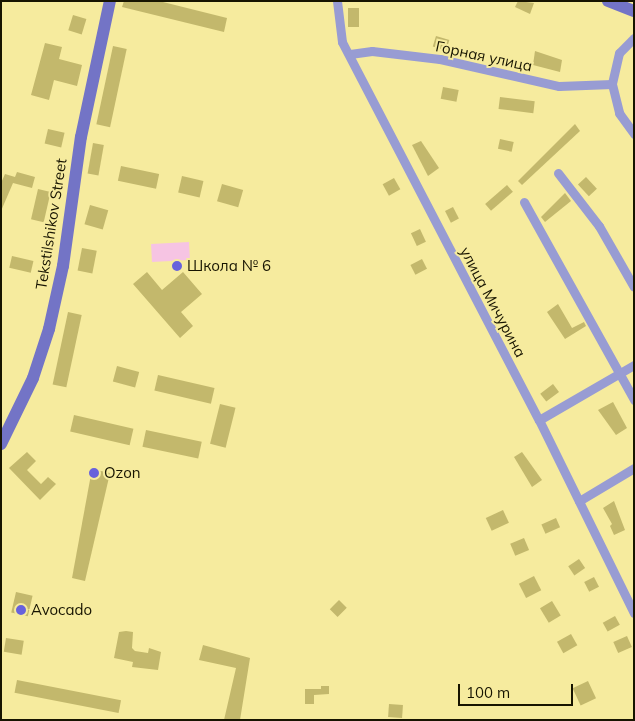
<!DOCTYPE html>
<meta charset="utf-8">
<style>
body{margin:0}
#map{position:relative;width:635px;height:721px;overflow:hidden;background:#f6eb9e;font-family:Mulish,sans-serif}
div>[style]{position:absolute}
.green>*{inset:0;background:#f6c4e3;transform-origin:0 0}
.building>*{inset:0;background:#c3b86c;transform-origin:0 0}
.street>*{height:9px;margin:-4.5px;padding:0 4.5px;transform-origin:4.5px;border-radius:4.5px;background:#989cd3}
.secondary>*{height:12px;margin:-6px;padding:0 6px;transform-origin:6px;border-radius:6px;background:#7374c6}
.dots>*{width:14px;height:14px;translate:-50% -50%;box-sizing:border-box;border:2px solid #f6eb9e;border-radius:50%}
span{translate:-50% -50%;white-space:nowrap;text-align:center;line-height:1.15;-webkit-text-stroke:4px #f6eb9e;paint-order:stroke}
.street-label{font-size:15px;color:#171400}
.poi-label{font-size:15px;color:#171400}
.left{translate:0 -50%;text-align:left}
.frame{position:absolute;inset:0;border:2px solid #171400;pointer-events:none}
.scale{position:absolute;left:458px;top:684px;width:115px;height:22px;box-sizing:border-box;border:2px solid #171400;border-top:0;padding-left:6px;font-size:15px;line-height:18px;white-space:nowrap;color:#171400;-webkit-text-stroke:4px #f6eb9e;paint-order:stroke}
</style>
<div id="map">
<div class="green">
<div style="left:189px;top:242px;width:18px;height:38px;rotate:87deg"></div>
</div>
<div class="building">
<div style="clip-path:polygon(124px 1px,159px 1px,227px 18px,224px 32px,122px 7px)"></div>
<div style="clip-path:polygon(518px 1px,534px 3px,530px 14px,515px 7px)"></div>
<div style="left:348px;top:8px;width:11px;height:19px"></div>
<div style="left:73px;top:15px;width:14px;height:16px;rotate:17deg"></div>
<div style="left:436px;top:36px;width:14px;height:11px;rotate:17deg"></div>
<div style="clip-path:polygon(45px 43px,62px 47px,59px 59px,82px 65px,77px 86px,54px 80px,49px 100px,31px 95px)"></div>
<div style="left:113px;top:46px;width:14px;height:80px;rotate:12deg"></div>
<div style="clip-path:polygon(535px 51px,562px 60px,560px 72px,533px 65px)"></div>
<div style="left:443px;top:87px;width:16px;height:12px;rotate:11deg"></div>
<div style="left:500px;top:97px;width:35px;height:12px;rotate:7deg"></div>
<div style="clip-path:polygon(575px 124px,580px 131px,522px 185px,518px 181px)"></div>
<div style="left:48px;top:129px;width:17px;height:15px;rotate:13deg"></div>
<div style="left:500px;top:139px;width:14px;height:10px;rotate:12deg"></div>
<div style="clip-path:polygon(421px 141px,439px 168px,428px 176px,412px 145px)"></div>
<div style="left:93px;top:143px;width:11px;height:31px;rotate:10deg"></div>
<div style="left:121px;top:166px;width:39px;height:15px;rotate:12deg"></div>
<div style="clip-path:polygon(17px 172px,35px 177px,32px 188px,13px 183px,1px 211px,1px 183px,5px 174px,15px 177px)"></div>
<div style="left:182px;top:176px;width:22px;height:17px;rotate:13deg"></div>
<div style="left:586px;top:177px;width:16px;height:11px;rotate:47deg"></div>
<div style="left:394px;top:178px;width:13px;height:13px;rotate:61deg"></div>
<div style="left:222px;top:184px;width:22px;height:18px;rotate:16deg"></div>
<div style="left:507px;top:185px;width:9px;height:29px;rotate:49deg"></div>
<div style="left:38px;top:189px;width:13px;height:31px;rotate:13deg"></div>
<div style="clip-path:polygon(565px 193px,571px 201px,545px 222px,541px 217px)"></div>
<div style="left:90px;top:205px;width:19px;height:20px;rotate:16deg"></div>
<div style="left:453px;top:207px;width:13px;height:9px;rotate:63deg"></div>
<div style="left:420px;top:229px;width:14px;height:10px;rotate:65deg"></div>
<div style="left:82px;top:248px;width:15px;height:23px;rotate:11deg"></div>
<div style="left:12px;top:256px;width:22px;height:12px;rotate:13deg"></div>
<div style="left:422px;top:259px;width:11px;height:13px;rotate:63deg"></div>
<div style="clip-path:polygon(147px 272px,162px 290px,183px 272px,202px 294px,181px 312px,193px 326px,180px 338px,133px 284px)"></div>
<div style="clip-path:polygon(558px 304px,572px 328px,584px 322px,586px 326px,565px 339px,547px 312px)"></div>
<div style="left:68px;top:312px;width:14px;height:74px;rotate:12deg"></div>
<div style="left:117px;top:366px;width:23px;height:16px;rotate:15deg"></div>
<div style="left:158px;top:375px;width:58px;height:16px;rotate:13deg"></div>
<div style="left:553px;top:384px;width:10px;height:16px;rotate:53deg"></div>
<div style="clip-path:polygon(613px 402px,627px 428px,616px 435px,598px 410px)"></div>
<div style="left:220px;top:404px;width:16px;height:41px;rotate:14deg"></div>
<div style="left:74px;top:415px;width:61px;height:17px;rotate:13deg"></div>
<div style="left:146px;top:430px;width:57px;height:17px;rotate:12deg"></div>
<div style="clip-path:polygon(27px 452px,36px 461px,27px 470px,41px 484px,48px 477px,56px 484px,40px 500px,9px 468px)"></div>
<div style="clip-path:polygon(522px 452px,542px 480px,532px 487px,514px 457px)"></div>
<div style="clip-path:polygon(92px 469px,110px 473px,85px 581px,72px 578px)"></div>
<div style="clip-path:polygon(614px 501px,625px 530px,614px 535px,610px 526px,612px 524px,603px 508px)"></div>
<div style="left:503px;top:510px;width:14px;height:19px;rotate:65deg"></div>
<div style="left:556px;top:518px;width:10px;height:16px;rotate:66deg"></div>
<div style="left:524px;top:538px;width:13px;height:15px;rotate:67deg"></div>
<div style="left:579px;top:559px;width:11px;height:13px;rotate:56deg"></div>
<div style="left:534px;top:576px;width:16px;height:17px;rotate:63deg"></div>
<div style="left:594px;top:577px;width:11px;height:11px;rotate:63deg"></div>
<div style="left:16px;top:592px;width:17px;height:21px;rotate:13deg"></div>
<div style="left:339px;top:600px;width:11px;height:13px;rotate:45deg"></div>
<div style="left:552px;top:601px;width:17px;height:14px;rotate:59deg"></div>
<div style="left:615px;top:616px;width:10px;height:14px;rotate:61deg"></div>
<div style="clip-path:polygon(126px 631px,133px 632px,132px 648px,135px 651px,148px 653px,149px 648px,161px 652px,158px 670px,132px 667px,133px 662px,114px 658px,119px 632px)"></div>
<div style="left:571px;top:634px;width:13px;height:16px;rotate:61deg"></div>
<div style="left:627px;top:636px;width:12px;height:15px;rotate:66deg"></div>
<div style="left:6px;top:638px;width:18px;height:14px;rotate:9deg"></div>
<div style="clip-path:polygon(203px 645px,250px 658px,240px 720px,224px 720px,236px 668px,199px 660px)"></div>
<div style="left:17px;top:680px;width:106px;height:13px;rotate:11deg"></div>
<div style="left:588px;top:681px;width:19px;height:17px;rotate:65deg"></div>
<div style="clip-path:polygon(321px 686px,329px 686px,329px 694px,314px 695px,314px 704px,305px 704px,305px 689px,321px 689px)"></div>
<div style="left:389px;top:704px;width:14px;height:13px;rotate:4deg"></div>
</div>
<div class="street">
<div style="left:337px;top:1px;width:41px;rotate:83deg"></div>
<div style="left:342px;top:42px;width:426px;rotate:62.5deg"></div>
<div style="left:539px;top:420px;width:215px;rotate:63.8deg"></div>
<div style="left:634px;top:38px;width:21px;rotate:135deg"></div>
<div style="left:619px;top:53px;width:32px;rotate:103deg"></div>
<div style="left:612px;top:84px;width:30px;rotate:76deg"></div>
<div style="left:619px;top:113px;width:26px;rotate:54deg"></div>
<div style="left:350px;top:54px;width:22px;rotate:-8deg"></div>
<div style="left:372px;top:51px;width:68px;rotate:6.7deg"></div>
<div style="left:440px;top:59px;width:122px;rotate:12.8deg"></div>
<div style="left:559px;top:86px;width:53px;rotate:-2.2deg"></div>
<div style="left:558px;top:173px;width:67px;rotate:52.3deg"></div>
<div style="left:599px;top:226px;width:70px;rotate:60.2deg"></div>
<div style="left:524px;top:202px;width:227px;rotate:60.9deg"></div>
<div style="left:539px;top:420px;width:110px;rotate:-30.1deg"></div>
<div style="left:579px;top:501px;width:64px;rotate:-31deg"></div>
</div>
<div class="secondary">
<div style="left:608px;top:1px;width:28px;rotate:21deg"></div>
<div style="left:1px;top:444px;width:73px;rotate:-64.1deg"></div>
<div style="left:33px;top:378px;width:52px;rotate:-71.9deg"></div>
<div style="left:49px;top:329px;width:65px;rotate:-77.5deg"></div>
<div style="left:63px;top:266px;width:130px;rotate:-82.1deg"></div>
<div style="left:81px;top:137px;width:139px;rotate:-78deg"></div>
</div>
<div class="dots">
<div style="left:177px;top:266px;background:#6862dc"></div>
<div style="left:94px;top:473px;background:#6862dc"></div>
<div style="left:21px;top:610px;background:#6862dc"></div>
</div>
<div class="street-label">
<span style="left:484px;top:56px;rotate:12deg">Горная улица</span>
<span style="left:51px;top:224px;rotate:-81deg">Tekstilshikov Street</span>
<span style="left:493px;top:302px;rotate:62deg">улица Мичурина</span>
</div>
<div class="poi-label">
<span class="left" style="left:187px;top:266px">Школа № 6</span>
<span class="left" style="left:104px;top:473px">Ozon</span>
<span class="left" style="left:31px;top:610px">Avocado</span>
</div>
<div class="frame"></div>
<div class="scale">100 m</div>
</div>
